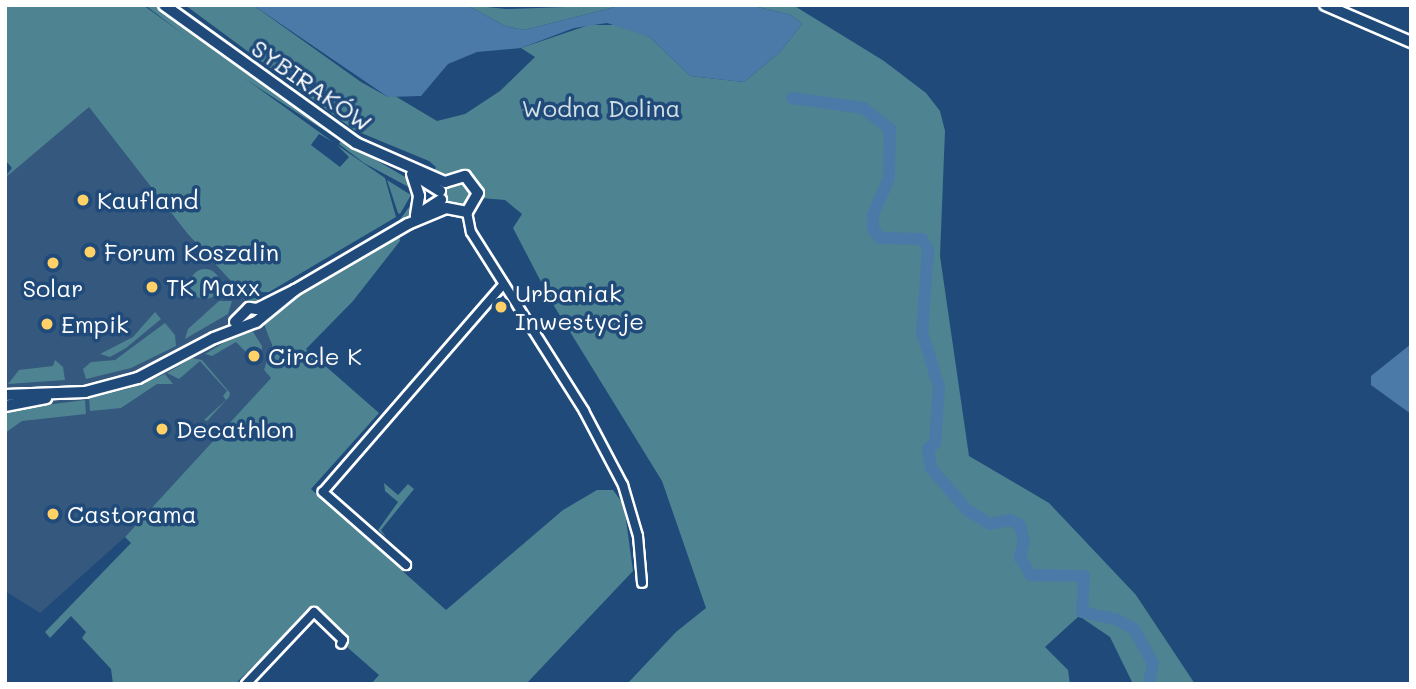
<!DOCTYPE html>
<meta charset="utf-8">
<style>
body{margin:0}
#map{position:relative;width:1416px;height:689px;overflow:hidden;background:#1f4a7a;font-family:Mali,sans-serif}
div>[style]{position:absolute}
.built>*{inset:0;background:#35587e}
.green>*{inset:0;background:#4e8391}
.round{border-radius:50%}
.water>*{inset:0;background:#4b7aa8}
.river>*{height:12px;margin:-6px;padding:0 6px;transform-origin:6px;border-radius:6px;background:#4b7aa8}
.roads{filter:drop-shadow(2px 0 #fff) drop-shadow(-2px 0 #fff) drop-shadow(0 2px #fff) drop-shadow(0 -2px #fff)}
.minor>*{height:8px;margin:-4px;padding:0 4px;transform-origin:4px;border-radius:4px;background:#1f4a7a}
.tertiary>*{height:10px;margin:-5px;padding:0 5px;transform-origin:5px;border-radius:5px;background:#1f4a7a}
.dots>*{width:19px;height:19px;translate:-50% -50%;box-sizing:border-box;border:4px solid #1f4a7a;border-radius:50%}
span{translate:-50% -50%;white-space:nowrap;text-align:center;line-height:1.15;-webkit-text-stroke:7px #1f4a7a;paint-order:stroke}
.street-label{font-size:24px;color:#fff}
.park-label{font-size:24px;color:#d3e0e4}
.poi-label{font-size:24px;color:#fff}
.left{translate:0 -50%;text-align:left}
.frame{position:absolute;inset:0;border:7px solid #fff;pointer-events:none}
</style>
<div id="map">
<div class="built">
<div style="clip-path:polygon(90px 101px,249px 302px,270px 337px,272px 354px,264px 370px,271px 378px,125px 537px,40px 613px,5px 591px,5px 174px)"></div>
</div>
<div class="green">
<div style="clip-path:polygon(5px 5px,143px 5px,333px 142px,319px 134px,311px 145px,340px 167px,349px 157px,337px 145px,385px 178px,396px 217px,269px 292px,242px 293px,187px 233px,89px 107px,5px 178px,12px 168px,5px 160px)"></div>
<div style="clip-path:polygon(145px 5px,157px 5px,336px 138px,222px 64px)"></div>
<div style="clip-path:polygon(171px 5px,178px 5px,367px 141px,358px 138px)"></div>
<div style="clip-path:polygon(185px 5px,253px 5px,361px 82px,388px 97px,395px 96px,437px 121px,465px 114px,500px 91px,535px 57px,521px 48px,589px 25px,621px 25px,650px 37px,690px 76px,744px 82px,780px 52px,802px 24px,791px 15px,749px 5px,793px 5px,884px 61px,926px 93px,940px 111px,945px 131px,940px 256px,969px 456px,1049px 503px,1136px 595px,1195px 684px,1133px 684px,1110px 637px,1079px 616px,1045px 647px,1068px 670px,1070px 684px,627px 684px,676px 632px,706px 608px,662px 481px,551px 301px,513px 228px,522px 214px,505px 200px,481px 198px,479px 185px,471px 176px,433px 174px,436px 167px,429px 161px,354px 130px)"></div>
<div style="clip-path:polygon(467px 5px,506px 9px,623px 5px,524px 30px,505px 26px)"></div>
<div style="clip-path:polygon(342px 140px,405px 177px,416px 191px,364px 163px,339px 144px)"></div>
<div style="clip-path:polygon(387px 180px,411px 195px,400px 214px,398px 213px)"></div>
<div class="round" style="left:445px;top:180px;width:28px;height:28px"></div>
<div style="clip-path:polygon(415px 199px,413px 212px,404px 222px,285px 291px,257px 305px,246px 298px,268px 298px,398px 222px)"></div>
<div style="clip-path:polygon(399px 234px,400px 241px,353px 301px,306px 349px,379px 413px,311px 489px,446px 610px,563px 510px,597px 490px,613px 490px,624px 505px,633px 571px,526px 684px,371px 684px,379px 675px,308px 613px,235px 684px,113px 684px,111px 669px,82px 638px,86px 632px,71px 616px,50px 638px,45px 632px,131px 543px,125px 537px,271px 378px,264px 370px,272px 345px,263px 322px,285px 301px)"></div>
<div class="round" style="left:190px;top:269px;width:30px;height:30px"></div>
<div style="clip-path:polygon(219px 301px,232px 301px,228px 314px,185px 339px,188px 329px)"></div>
<div style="clip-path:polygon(155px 312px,161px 319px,126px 348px,110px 357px,100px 354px,133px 337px)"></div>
<div style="clip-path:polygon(165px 323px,175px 335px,176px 346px,131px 368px,86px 379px,83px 369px,91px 362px,115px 360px)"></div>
<div style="clip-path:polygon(250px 327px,262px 346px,261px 360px,254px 360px,259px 355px,255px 352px,250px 356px,236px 342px,212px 356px,205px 354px)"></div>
<div style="clip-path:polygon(192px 358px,202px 360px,230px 393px,229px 397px,207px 421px,204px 420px,226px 400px,223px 396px,227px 391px,200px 361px,179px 379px,167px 373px)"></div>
<div style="clip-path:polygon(55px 360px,63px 367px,65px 380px,8px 384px,19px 370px,53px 366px)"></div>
<div style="clip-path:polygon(165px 374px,173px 384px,157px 384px,121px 408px,90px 411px,89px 398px,128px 389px)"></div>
<div style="clip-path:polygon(85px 400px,86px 414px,22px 421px,5px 433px,7px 410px)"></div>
<div style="clip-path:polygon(384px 483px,398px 495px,408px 484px,414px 489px,381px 530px,386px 537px,378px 530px,398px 502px,385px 491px)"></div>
</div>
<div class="water">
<div style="clip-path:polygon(253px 5px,467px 5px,505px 26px,524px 30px,623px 5px,749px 5px,791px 15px,802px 24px,780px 52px,744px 82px,690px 76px,650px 37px,607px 23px,574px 28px,521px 48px,477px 52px,448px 64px,421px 96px,388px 97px)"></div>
<div style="clip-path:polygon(1411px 344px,1411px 414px,1371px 385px,1371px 376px)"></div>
</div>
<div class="river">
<div style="left:792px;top:98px;width:72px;rotate:8deg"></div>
<div style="left:863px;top:108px;width:34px;rotate:38deg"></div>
<div style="left:890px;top:129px;width:49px;rotate:91.2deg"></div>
<div style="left:889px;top:178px;width:40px;rotate:113.4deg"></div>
<div style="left:873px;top:215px;width:14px;rotate:90deg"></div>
<div style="left:873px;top:229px;width:11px;rotate:52deg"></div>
<div style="left:880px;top:238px;width:42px;rotate:1.4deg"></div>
<div style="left:922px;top:239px;width:12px;rotate:59deg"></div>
<div style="left:928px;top:249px;width:83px;rotate:94.1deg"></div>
<div style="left:922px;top:332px;width:58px;rotate:72.8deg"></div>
<div style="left:939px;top:387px;width:56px;rotate:94.1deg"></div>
<div style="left:935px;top:443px;width:9px;rotate:139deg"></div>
<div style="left:928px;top:449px;width:19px;rotate:81deg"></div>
<div style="left:931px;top:468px;width:55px;rotate:49.4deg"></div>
<div style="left:967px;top:510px;width:27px;rotate:31deg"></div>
<div style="left:990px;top:524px;width:20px;rotate:-11deg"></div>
<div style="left:1010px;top:520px;width:11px;rotate:27deg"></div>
<div style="left:1020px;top:525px;width:17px;rotate:77deg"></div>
<div style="left:1024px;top:542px;width:16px;rotate:105deg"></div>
<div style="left:1020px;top:557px;width:21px;rotate:59deg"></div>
<div style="left:1031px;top:575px;width:53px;rotate:1.1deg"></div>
<div style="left:1084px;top:576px;width:36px;rotate:93deg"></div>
<div style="left:1082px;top:612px;width:35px;rotate:12deg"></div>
<div style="left:1116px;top:619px;width:21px;rotate:29deg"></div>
<div style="left:1134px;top:629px;width:39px;rotate:61deg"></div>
<div style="left:1153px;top:663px;width:21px;rotate:101deg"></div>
</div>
<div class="roads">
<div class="minor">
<div style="left:467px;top:212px;width:20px;rotate:79deg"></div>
<div style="left:471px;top:232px;width:212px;rotate:57.7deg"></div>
<div style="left:584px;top:411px;width:84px;rotate:62.2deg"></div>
<div style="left:623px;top:485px;width:53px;rotate:73.6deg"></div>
<div style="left:638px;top:536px;width:47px;rotate:85.1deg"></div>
<div style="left:406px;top:565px;width:111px;rotate:-138.7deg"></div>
<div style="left:323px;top:492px;width:274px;rotate:-49deg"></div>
<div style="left:246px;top:684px;width:99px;rotate:-46.6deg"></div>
<div style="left:314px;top:612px;width:40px;rotate:44deg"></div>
<div style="left:343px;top:640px;width:4px;rotate:117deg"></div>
</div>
<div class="tertiary">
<div style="left:164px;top:5px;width:236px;rotate:35.7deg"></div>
<div style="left:356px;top:143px;width:97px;rotate:23.7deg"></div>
<div style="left:1325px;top:5px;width:94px;rotate:23.3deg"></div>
<div style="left:412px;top:174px;width:23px;rotate:72deg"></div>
<div style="left:419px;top:196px;width:20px;rotate:99deg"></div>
<div style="left:413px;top:174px;width:32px;rotate:32deg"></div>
<div style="left:445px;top:182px;width:21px;rotate:-17deg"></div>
<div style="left:465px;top:176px;width:21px;rotate:53deg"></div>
<div style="left:478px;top:193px;width:22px;rotate:120deg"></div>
<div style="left:467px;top:212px;width:21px;rotate:-169deg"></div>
<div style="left:416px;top:216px;width:30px;rotate:-33deg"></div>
<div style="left:235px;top:322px;width:20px;rotate:-45deg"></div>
<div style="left:249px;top:308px;width:8px;rotate:7deg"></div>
<div style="left:257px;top:309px;width:42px;rotate:-26.6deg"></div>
<div style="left:295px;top:290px;width:131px;rotate:-30.3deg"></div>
<div style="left:408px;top:224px;width:41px;rotate:-22.8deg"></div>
<div style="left:5px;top:395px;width:80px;rotate:-2.1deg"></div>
<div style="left:85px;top:392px;width:55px;rotate:-14.8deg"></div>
<div style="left:138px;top:378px;width:86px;rotate:-27.8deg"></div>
<div style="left:214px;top:338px;width:45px;rotate:-20.9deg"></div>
<div style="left:256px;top:322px;width:50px;rotate:-39.4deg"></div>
<div style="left:5px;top:406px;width:42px;rotate:-11deg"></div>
</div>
</div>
<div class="dots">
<div style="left:83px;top:200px;background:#ffd166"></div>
<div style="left:90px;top:252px;background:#ffd166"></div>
<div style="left:53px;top:263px;background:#ffd166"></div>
<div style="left:152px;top:287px;background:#ffd166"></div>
<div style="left:501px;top:307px;background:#ffd166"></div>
<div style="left:47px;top:324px;background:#ffd166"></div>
<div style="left:254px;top:356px;background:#ffd166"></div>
<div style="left:162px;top:429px;background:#ffd166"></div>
<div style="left:53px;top:514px;background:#ffd166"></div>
</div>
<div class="street-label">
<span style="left:312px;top:85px;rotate:35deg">SYBIRAKÓW</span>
</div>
<div class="park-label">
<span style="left:601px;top:108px">Wodna Dolina</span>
</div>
<div class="poi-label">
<span class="left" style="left:97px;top:200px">Kaufland</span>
<span class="left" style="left:104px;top:252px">Forum Koszalin</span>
<span class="left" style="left:166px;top:287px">TK Maxx</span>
<span style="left:53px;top:288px">Solar</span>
<span class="left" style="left:515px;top:307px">Urbaniak<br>Inwestycje</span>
<span class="left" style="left:61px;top:324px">Empik</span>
<span class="left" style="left:268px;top:356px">Circle K</span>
<span class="left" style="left:176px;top:429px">Decathlon</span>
<span class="left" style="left:67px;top:514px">Castorama</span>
</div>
<div class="frame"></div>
</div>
